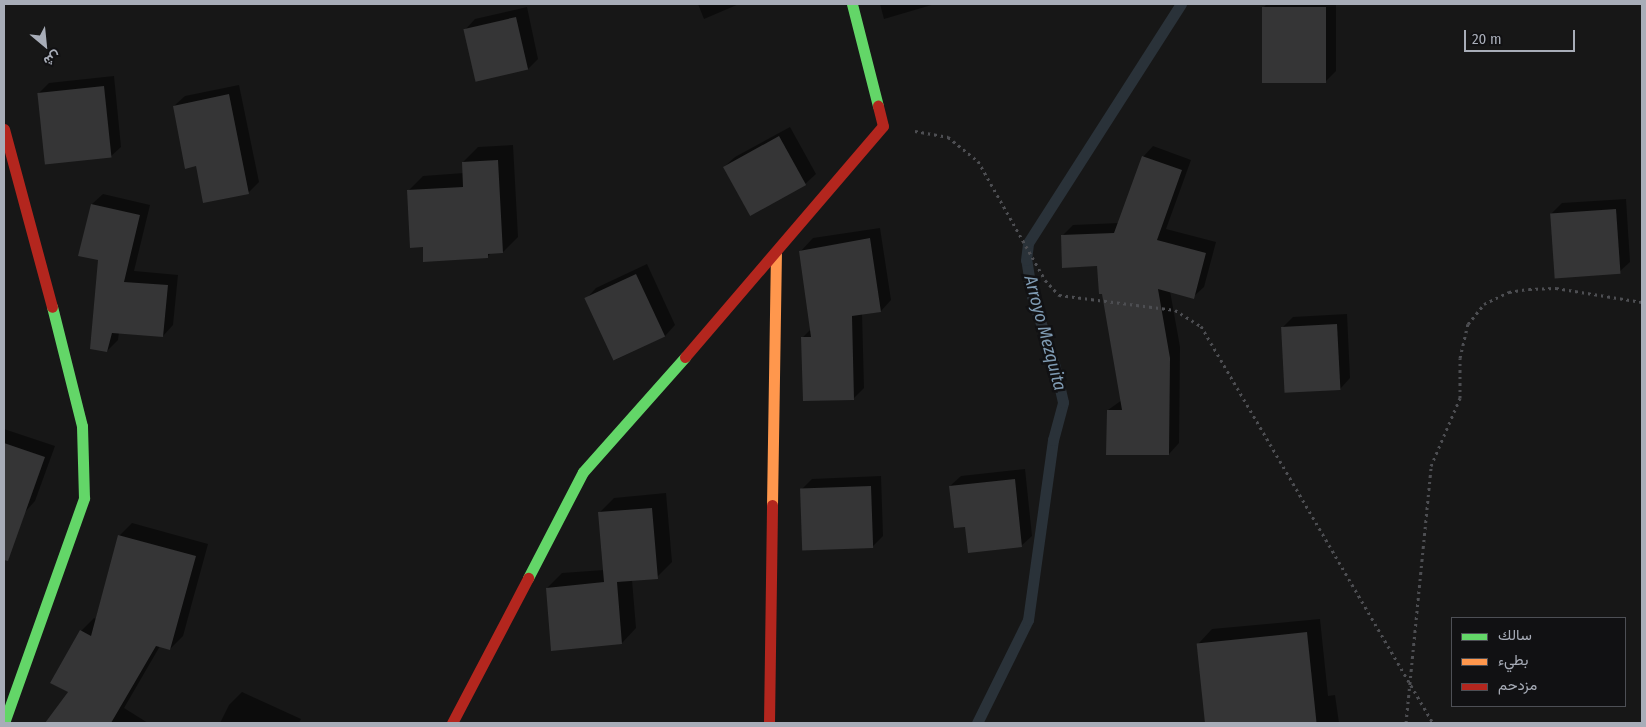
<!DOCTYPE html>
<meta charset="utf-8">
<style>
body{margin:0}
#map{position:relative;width:1646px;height:727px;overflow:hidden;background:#171717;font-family:"Fira Sans Condensed",Vazirmatn,sans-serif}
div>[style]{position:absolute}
.shadow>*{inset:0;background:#0007}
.stream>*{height:11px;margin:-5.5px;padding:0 5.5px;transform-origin:5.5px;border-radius:5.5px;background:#2a3239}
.building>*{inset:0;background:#353536;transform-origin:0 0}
.path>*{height:3px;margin-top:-1.5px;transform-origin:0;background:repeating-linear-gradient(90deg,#4d4e52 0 2.5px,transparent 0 6.5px)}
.fast>*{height:11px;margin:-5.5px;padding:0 5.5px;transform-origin:5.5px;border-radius:5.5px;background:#63d668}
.slow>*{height:11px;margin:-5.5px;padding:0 5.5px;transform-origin:5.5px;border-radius:5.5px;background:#ff974d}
.jam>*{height:11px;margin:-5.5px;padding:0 5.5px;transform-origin:5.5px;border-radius:5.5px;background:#b3261e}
span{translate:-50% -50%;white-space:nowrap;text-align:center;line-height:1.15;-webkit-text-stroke:5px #111113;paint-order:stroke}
.water-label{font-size:18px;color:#7f9bb3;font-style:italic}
.frame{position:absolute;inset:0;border:5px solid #a8adb8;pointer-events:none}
.legend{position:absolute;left:1451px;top:617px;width:175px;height:90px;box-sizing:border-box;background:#111113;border:1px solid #4d4f55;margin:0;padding:6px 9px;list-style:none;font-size:15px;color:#a8adb8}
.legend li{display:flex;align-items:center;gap:10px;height:25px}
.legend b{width:25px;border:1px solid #4d4f55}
.north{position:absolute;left:20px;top:20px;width:50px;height:50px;-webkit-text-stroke:4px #111113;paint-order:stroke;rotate:152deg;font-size:14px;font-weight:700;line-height:20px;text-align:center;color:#a8adb8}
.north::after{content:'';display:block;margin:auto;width:18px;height:22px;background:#a8adb8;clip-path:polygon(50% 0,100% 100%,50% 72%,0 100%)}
.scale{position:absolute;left:1464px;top:30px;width:111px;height:22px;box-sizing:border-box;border:2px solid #a8adb8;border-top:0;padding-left:6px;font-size:15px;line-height:18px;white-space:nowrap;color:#a8adb8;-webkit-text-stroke:4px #111113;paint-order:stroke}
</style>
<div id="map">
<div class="shadow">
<div style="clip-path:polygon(698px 4px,739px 4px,704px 19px)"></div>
<div style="clip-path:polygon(880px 4px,935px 4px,884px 19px)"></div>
<div style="clip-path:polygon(1267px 4px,1336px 4px,1336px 71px,1326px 81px,1264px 7px)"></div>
<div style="clip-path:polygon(527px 7px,538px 59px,528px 69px,465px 30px,475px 19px)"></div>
<div style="clip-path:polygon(114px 76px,121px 147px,110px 157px,38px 94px,49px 83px)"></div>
<div style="clip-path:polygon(239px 85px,259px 182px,249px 192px,196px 164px,174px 106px,185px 96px)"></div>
<div style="clip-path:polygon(790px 127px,816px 174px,805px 184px,724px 167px,735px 157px)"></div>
<div style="clip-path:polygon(513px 145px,518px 237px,503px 252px,491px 253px,487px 257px,424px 246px,408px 191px,423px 176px,464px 173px,463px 162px,478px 147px)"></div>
<div style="clip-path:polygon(1153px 146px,1191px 160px,1166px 229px,1216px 242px,1204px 287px,1193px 297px,1170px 291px,1180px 347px,1179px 443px,1169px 454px,1108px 410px,1122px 400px,1099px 264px,1062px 236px,1073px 225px,1119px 223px,1143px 157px)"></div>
<div style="clip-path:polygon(103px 194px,150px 205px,134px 271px,178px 275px,173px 325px,163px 336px,119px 332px,118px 340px,107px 351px,99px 259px,79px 255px,92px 204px)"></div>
<div style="clip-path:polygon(1626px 199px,1630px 262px,1619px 272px,1551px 214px,1562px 203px)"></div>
<div style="clip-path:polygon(880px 228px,891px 300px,881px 311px,862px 313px,864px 388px,853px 399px,802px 338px,811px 329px,800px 252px,813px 238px)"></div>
<div style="clip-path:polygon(647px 264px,675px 325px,665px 336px,615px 360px,586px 299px,596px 288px)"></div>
<div style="clip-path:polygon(1347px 314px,1350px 378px,1340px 389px,1283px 327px,1293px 317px)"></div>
<div style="clip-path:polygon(4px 429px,55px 446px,35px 501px,25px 512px,4px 504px)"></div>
<div style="clip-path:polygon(1025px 469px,1032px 536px,1021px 546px,966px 526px,950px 486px,961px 476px)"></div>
<div style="clip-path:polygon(881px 476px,883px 536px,872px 547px,801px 490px,812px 479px)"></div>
<div style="clip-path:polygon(666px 493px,672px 562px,657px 577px,632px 580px,636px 628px,622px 643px,547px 588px,562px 573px,604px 570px,599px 513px,614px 498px)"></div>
<div style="clip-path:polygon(132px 523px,208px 544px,183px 636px,170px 649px,160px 646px,124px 708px,148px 723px,46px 723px,69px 692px,81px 631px,94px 618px,96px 619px,119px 536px)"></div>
<div style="clip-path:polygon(1320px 619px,1328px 696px,1335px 695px,1339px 723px,1208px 723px,1199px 643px,1212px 629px)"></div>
<div style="clip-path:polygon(242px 692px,301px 719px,299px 723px,220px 723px,229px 705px)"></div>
</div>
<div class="stream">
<div style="left:977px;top:723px;width:115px;rotate:-63.7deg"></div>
<div style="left:1028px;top:620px;width:182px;rotate:-82.1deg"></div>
<div style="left:1053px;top:440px;width:39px;rotate:-75deg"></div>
<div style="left:1063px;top:402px;width:36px;rotate:-103deg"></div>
<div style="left:1055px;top:367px;width:75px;rotate:-107.9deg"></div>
<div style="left:1032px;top:296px;width:36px;rotate:-99deg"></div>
<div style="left:1026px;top:260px;width:17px;rotate:-83deg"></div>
<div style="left:1028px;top:243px;width:284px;rotate:-57.4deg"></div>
</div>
<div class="building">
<div style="left:1262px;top:7px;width:64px;height:76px"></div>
<div style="left:516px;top:17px;width:54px;height:54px;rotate:77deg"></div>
<div style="left:104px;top:86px;width:72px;height:67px;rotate:84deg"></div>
<div style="clip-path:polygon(229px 94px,249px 194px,203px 203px,196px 166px,185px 169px,173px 106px)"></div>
<div style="left:779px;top:136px;width:56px;height:64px;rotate:61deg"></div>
<div style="clip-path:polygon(1142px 156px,1182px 170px,1157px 240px,1206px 253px,1194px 299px,1158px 289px,1170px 358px,1169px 455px,1106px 455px,1107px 410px,1122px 410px,1102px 294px,1099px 294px,1097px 266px,1062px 268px,1061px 235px,1114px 233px)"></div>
<div style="clip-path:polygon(498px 160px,503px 253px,488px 254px,488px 258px,423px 262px,423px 247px,410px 248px,407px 190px,463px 187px,462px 162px)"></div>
<div style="clip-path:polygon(91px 204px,140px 215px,124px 282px,168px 285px,163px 337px,112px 333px,107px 352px,90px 349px,98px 260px,78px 256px)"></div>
<div style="left:1616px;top:209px;width:65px;height:66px;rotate:86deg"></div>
<div style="clip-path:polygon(870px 238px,881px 312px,852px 316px,854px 400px,803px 401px,801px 337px,811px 337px,799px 251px)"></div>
<div style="left:636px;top:274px;width:69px;height:57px;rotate:65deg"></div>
<div style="left:1337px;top:324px;width:66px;height:56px;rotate:87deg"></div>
<div style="clip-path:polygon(4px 443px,45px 457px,8px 561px,4px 560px)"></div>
<div style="clip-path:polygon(1015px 479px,1022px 547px,968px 553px,965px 527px,954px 528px,949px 486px)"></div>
<div style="left:871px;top:486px;width:62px;height:71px;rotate:88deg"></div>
<div style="clip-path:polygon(652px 508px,658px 579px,617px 582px,622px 644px,551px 651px,546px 588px,604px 582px,598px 512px)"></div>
<div style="clip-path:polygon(118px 535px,196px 556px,170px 650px,156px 646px,111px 723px,45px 723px,68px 692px,50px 683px,80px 630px,91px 636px)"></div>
<div style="left:1307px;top:632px;width:91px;height:111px;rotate:84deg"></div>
</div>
<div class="path">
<div style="left:915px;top:131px;width:34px;rotate:10deg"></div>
<div style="left:948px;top:137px;width:38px;rotate:39deg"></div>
<div style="left:978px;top:161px;width:137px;rotate:60.6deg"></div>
<div style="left:1045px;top:280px;width:21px;rotate:47deg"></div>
<div style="left:1059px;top:295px;width:117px;rotate:7.4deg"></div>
<div style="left:1175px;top:310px;width:31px;rotate:32deg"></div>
<div style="left:1201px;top:326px;width:460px;rotate:59.7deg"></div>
<div style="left:1406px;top:723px;width:258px;rotate:-84.4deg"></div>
<div style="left:1431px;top:466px;width:74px;rotate:-66.9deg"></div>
<div style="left:1460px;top:398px;width:40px;rotate:-90deg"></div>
<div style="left:1460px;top:358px;width:35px;rotate:-77deg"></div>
<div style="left:1468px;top:324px;width:26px;rotate:-51deg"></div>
<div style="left:1484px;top:304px;width:28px;rotate:-26deg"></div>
<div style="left:1509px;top:292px;width:20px;rotate:-9deg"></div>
<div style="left:1529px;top:289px;width:27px;rotate:-2deg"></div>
<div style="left:1556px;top:288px;width:87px;rotate:9.2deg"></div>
</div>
<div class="fast">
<div style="left:852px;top:4px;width:105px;rotate:75.7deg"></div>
<div style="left:528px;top:578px;width:119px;rotate:-62.6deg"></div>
<div style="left:583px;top:472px;width:154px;rotate:-48.4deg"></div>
<div style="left:4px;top:723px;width:239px;rotate:-70.4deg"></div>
<div style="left:84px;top:498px;width:72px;rotate:-91.6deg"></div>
<div style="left:82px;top:426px;width:123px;rotate:-104.1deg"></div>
</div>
<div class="slow">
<div style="left:772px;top:505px;width:251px;rotate:-89.1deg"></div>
</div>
<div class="jam">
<div style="left:4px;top:129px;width:184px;rotate:74.9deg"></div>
<div style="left:685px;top:357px;width:304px;rotate:-49.4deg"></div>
<div style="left:883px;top:126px;width:21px;rotate:-104deg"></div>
<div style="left:452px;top:723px;width:164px;rotate:-62.3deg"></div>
<div style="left:769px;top:723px;width:218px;rotate:-89.2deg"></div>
</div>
<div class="water-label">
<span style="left:1045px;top:333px;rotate:75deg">Arroyo Mezquita</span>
</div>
<div class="frame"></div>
<ul class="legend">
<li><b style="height:6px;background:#63d668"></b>سالك</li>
<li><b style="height:6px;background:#ff974d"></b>بطيء</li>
<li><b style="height:6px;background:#b3261e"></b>مزدحم</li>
</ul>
<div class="north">ش</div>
<div class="scale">20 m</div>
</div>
